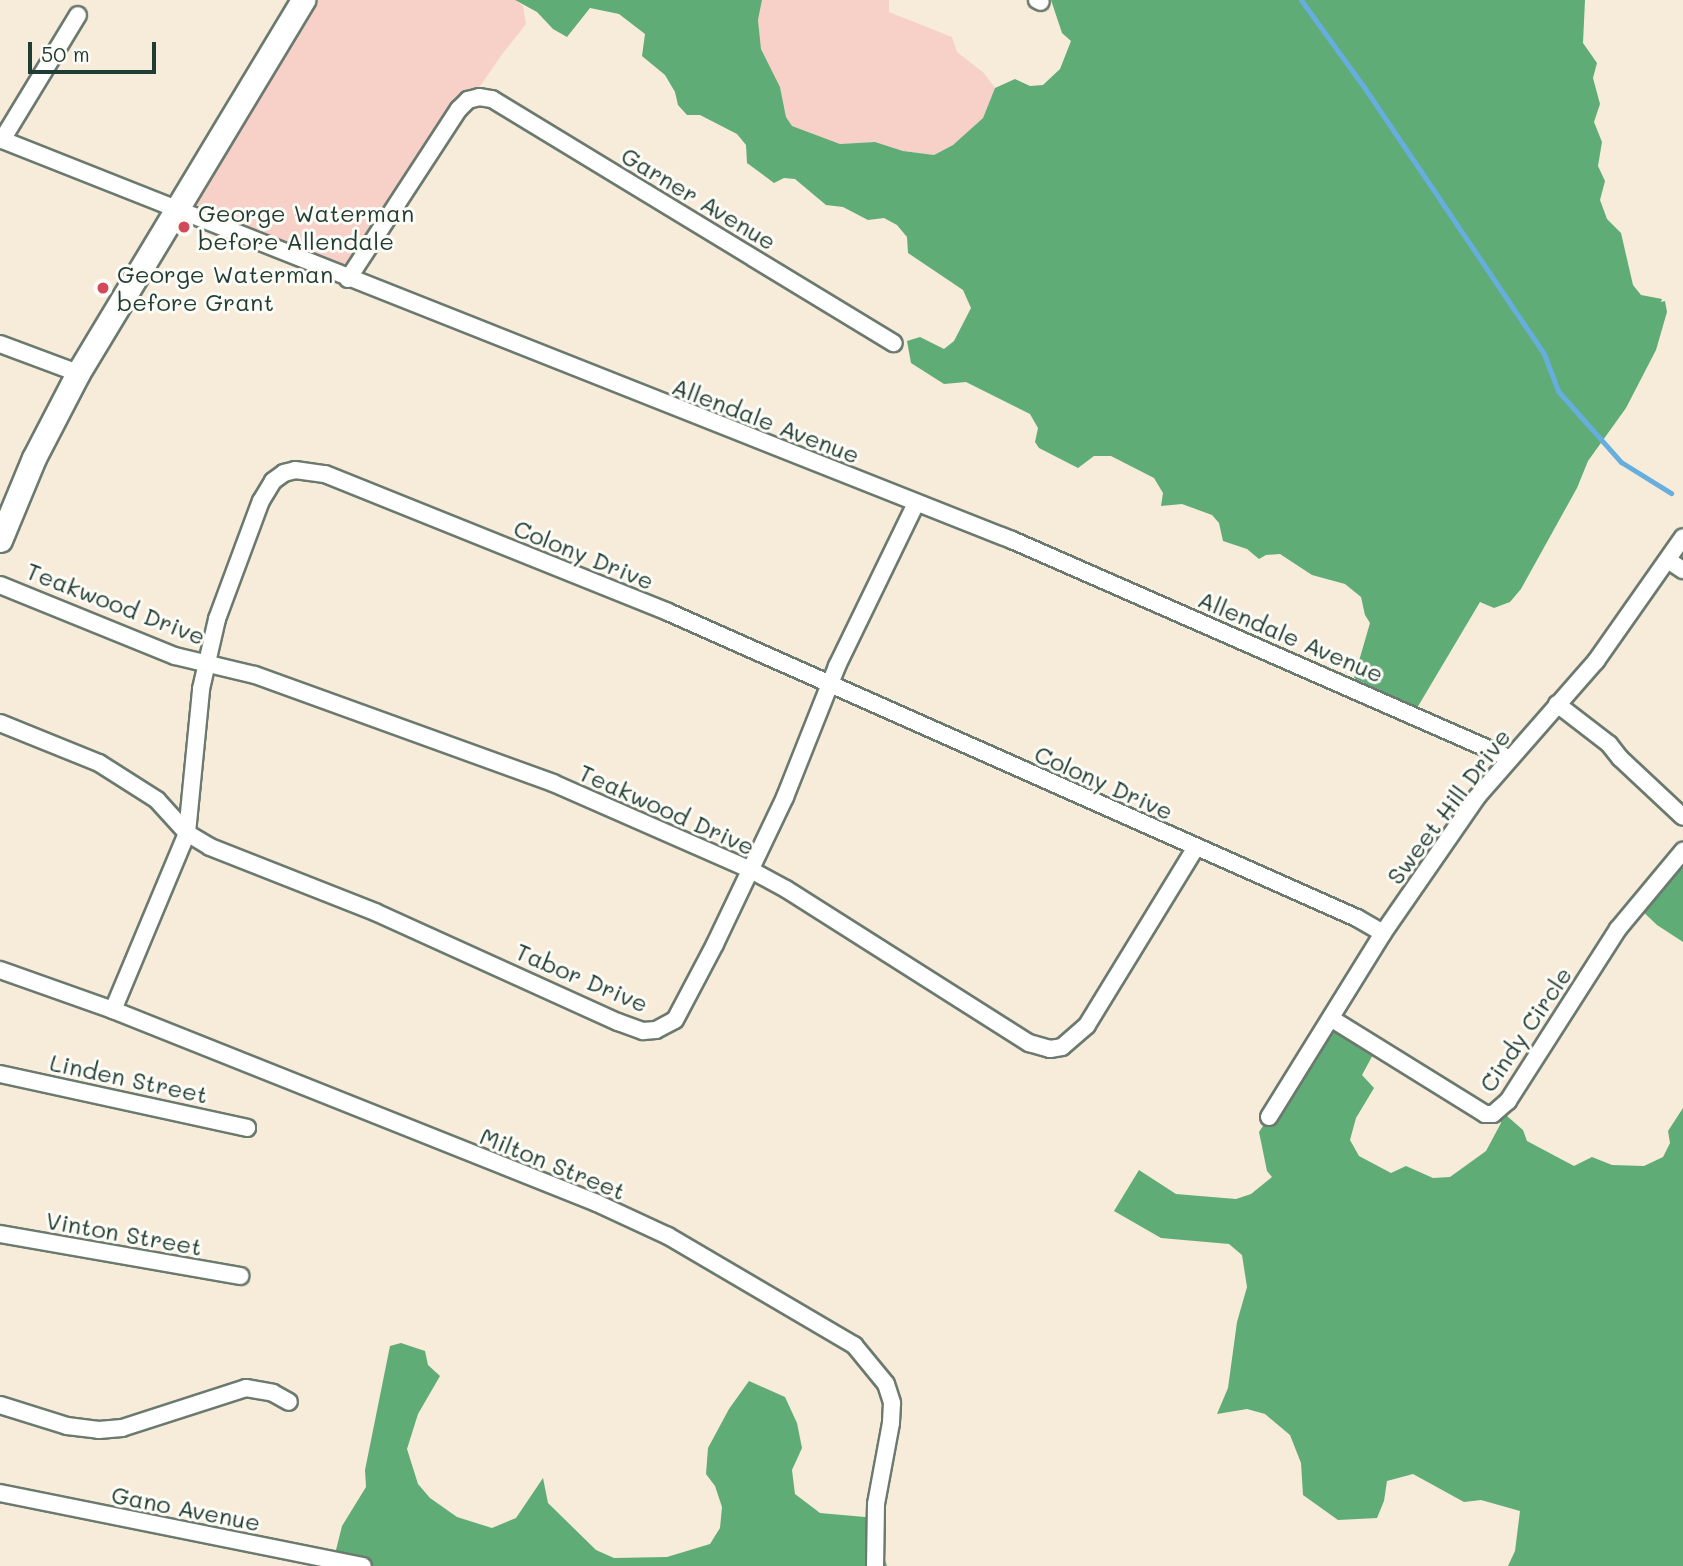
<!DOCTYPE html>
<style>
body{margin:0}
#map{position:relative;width:1683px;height:1566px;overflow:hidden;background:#f7ebd9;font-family:Mali,sans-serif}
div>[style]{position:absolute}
.built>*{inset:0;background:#f7d1c8}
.forest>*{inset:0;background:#60ac76}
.stream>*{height:5px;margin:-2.5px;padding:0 2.5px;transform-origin:2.5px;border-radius:2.5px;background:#65aedd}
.roads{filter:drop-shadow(2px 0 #6b7a6e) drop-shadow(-2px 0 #6b7a6e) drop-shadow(0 2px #6b7a6e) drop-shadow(0 -2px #6b7a6e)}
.street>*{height:16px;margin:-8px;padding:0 8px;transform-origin:8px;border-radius:8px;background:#fff}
.secondary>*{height:23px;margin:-11.5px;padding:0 11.5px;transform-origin:11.5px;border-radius:11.5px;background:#fff}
.dots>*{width:19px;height:19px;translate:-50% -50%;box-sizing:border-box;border:4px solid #fdfcf7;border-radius:50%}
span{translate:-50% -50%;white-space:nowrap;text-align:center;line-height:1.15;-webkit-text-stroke:6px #fdfcf7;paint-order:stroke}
.street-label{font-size:24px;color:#1f3d34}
.poi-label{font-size:24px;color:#1f3d34}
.left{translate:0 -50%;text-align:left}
.scale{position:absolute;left:28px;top:42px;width:128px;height:32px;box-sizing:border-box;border:4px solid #1f3d34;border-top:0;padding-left:9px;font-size:21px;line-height:24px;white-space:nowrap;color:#1f3d34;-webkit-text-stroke:5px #fdfcf7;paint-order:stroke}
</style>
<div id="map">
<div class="built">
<div style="clip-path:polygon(302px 0,515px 0,523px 6px,526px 24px,503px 53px,373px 240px,345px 269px,186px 205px)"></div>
<div style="clip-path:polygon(762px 0,889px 0,889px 12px,952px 37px,957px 52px,984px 73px,995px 88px,983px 118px,953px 145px,934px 155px,903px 151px,875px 142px,840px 144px,792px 126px,786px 117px,780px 87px,761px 49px,758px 20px)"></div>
</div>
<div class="forest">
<div style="clip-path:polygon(515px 0,762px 0,758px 20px,761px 49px,780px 87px,786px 117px,792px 126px,840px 144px,875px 142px,903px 151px,934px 155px,953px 145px,983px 118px,995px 88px,1015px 79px,1030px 86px,1043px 85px,1060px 69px,1071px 41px,1062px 33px,1051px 0,1585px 0,1583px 43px,1597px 63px,1593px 78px,1600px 104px,1594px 122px,1602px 142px,1598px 166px,1605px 181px,1600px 200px,1607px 219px,1621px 233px,1633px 285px,1641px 295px,1662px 299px,1661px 302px,1665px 301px,1667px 312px,1656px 350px,1626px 408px,1588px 461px,1577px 488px,1521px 589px,1510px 602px,1494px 608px,1480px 602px,1417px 708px,1354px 678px,1370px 623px,1365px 615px,1361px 597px,1345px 584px,1312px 575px,1280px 554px,1266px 555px,1259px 559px,1247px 549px,1223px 541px,1219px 523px,1212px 515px,1182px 504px,1161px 506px,1163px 493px,1154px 478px,1111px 456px,1094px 456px,1078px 468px,1039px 448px,1035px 442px,1038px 428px,1030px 414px,966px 382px,944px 384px,911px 363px,907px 341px,920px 337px,944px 349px,954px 341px,971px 308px,963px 290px,908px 253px,907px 237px,897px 225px,884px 218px,868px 220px,843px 207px,826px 205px,795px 179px,784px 178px,774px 183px,747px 163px,746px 145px,737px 134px,700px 115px,687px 115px,678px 105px,675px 92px,665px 75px,642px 56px,645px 34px,619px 14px,590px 8px,567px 37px,553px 29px,537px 12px)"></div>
<div style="clip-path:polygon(1683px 848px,1683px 942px,1657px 925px,1637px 906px)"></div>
<div style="clip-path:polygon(1337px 1013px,1342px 1014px,1381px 1040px,1362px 1075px,1374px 1088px,1356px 1118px,1350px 1140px,1359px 1156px,1391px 1173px,1406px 1166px,1433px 1178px,1450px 1177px,1486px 1151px,1501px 1123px,1499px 1109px,1523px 1130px,1527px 1141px,1574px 1166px,1592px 1157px,1612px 1165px,1644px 1166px,1663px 1157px,1670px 1143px,1668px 1131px,1683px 1108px,1683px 1566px,1508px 1566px,1515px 1551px,1520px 1511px,1481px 1500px,1464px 1502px,1413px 1474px,1387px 1481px,1384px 1501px,1377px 1518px,1338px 1520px,1303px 1495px,1301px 1463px,1290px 1435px,1265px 1414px,1247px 1409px,1217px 1414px,1228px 1388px,1237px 1322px,1247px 1287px,1242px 1255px,1229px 1244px,1161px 1238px,1114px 1211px,1139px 1170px,1176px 1194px,1236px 1199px,1251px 1194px,1272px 1177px,1267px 1171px,1259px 1132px)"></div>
<div style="clip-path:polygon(401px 1343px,425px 1351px,428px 1365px,440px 1376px,418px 1414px,407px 1449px,418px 1484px,430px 1498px,457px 1517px,492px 1528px,516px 1518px,543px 1478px,548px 1503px,596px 1550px,614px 1558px,667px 1557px,710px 1544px,720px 1528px,722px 1507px,715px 1486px,706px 1474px,708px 1448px,729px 1409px,749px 1381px,785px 1397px,797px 1423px,802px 1448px,792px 1470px,795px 1494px,820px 1513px,876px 1518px,877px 1535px,887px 1566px,369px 1566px,334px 1558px,342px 1526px,366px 1487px,365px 1470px,390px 1346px)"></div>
</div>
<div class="stream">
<div style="left:1301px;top:0;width:107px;rotate:54.1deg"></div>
<div style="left:1364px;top:87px;width:322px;rotate:56deg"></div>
<div style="left:1544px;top:354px;width:40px;rotate:69deg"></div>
<div style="left:1558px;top:391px;width:95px;rotate:48.4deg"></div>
<div style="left:1621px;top:462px;width:59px;rotate:31.8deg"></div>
</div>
<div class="roads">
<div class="street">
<div style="left:1037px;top:0;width:4px;rotate:27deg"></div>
<div style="left:0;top:139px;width:1089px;rotate:21.62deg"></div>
<div style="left:1012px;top:540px;width:543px;rotate:23.68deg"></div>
<div style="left:2px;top:140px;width:146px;rotate:-58.7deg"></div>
<div style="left:348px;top:279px;width:203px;rotate:-56.9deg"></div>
<div style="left:459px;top:109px;width:13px;rotate:-45deg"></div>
<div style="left:468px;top:100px;width:11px;rotate:-15deg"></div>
<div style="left:479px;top:97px;width:13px;rotate:9deg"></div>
<div style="left:492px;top:99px;width:470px;rotate:31.3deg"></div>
<div style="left:0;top:344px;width:83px;rotate:20.4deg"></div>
<div style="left:1668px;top:560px;width:18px;rotate:34deg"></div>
<div style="left:0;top:585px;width:189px;rotate:22.1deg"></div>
<div style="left:175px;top:656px;width:82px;rotate:13.4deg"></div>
<div style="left:255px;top:675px;width:317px;rotate:19.9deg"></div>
<div style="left:553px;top:783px;width:214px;rotate:23.7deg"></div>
<div style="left:749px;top:869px;width:42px;rotate:28.4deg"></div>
<div style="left:786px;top:889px;width:288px;rotate:32.4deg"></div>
<div style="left:1029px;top:1043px;width:22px;rotate:16deg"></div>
<div style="left:1050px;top:1049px;width:12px;rotate:-9deg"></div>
<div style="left:1062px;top:1047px;width:33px;rotate:-41deg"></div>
<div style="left:1087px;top:1025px;width:206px;rotate:-58.5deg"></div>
<div style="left:1557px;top:704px;width:66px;rotate:37.6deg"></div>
<div style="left:1609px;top:744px;width:18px;rotate:52deg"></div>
<div style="left:1620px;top:758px;width:86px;rotate:43.1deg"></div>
<div style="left:0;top:723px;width:107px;rotate:22deg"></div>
<div style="left:99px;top:763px;width:69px;rotate:32.5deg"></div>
<div style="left:157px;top:800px;width:45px;rotate:47.7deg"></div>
<div style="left:187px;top:833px;width:27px;rotate:31deg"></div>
<div style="left:210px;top:847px;width:177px;rotate:21.5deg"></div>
<div style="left:375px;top:912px;width:267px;rotate:24.4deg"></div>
<div style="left:618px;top:1022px;width:27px;rotate:20deg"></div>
<div style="left:643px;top:1031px;width:13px;rotate:-4deg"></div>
<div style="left:656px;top:1030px;width:21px;rotate:-28deg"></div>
<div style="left:675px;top:1020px;width:86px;rotate:-62.2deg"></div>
<div style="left:715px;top:944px;width:163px;rotate:-64.5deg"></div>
<div style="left:785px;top:797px;width:141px;rotate:-68.3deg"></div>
<div style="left:837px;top:666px;width:181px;rotate:-64.1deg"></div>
<div style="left:0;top:970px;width:120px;rotate:19.5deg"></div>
<div style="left:113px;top:1010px;width:521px;rotate:21.74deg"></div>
<div style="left:597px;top:1203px;width:78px;rotate:24.9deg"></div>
<div style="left:668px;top:1236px;width:216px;rotate:30.4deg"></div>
<div style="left:854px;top:1345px;width:50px;rotate:50.6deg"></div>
<div style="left:886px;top:1384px;width:20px;rotate:72deg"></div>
<div style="left:892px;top:1403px;width:20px;rotate:93deg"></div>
<div style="left:891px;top:1423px;width:82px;rotate:100.5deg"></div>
<div style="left:876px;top:1504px;width:62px;rotate:90.9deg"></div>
<div style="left:113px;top:1010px;width:192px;rotate:-67.3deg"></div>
<div style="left:187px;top:833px;width:145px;rotate:-84.4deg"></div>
<div style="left:201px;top:689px;width:72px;rotate:-77.1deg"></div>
<div style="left:217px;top:619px;width:126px;rotate:-69.6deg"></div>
<div style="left:261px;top:501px;width:23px;rotate:-59deg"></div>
<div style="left:273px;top:481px;width:14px;rotate:-36deg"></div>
<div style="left:284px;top:473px;width:11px;rotate:-15deg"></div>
<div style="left:295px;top:470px;width:30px;rotate:8deg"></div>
<div style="left:325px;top:474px;width:370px;rotate:21.9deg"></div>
<div style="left:668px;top:612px;width:754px;rotate:23.95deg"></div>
<div style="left:1357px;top:918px;width:30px;rotate:30deg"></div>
<div style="left:1332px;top:1019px;width:180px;rotate:31.8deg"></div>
<div style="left:1485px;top:1114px;width:8px"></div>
<div style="left:1493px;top:1114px;width:20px;rotate:-41deg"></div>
<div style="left:1508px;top:1101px;width:204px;rotate:-57.4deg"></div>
<div style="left:1618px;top:929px;width:102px;rotate:-50.2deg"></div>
<div style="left:0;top:1074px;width:253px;rotate:12.3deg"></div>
<div style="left:1269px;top:1117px;width:216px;rotate:-58.2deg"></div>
<div style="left:1383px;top:933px;width:165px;rotate:-55.3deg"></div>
<div style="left:1477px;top:797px;width:181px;rotate:-48.8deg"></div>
<div style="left:1596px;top:661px;width:151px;rotate:-54.9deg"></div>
<div style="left:0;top:1234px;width:244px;rotate:9.9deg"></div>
<div style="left:0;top:1405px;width:70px;rotate:17.4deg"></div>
<div style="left:67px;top:1426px;width:32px;rotate:7deg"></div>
<div style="left:99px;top:1430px;width:23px;rotate:-5deg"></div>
<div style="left:122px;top:1428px;width:130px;rotate:-17.9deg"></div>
<div style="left:246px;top:1388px;width:27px;rotate:10deg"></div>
<div style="left:273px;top:1393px;width:18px;rotate:29deg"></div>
<div style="left:0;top:1493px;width:370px;rotate:11.4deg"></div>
</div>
<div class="secondary">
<div style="left:0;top:540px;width:89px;rotate:-67.5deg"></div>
<div style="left:34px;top:458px;width:96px;rotate:-62.6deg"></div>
<div style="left:78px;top:373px;width:436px;rotate:-58.9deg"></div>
</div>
</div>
<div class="dots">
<div style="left:184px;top:227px;background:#d1495b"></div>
<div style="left:103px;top:288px;background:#d1495b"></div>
</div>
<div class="street-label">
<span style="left:699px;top:198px;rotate:31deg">Garner Avenue</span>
<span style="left:766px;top:420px;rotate:21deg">Allendale Avenue</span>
<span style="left:584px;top:554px;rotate:22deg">Colony Drive</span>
<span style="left:116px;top:603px;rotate:21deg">Teakwood Drive</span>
<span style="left:1291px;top:636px;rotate:23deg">Allendale Avenue</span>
<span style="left:1104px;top:782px;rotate:24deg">Colony Drive</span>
<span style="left:1448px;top:806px;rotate:-53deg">Sweet Hill Drive</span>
<span style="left:667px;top:809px;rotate:24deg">Teakwood Drive</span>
<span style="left:582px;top:977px;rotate:23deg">Tabor Drive</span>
<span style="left:1525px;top:1029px;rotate:-56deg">Cindy Circle</span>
<span style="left:129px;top:1078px;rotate:12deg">Linden Street</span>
<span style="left:553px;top:1163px;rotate:22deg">Milton Street</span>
<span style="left:124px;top:1233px;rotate:10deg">Vinton Street</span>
<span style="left:186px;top:1508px;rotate:11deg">Gano Avenue</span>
</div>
<div class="poi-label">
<span class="left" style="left:198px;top:227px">George Waterman<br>before Allendale</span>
<span class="left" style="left:117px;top:288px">George Waterman<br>before Grant</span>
</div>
<div class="scale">50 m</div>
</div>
